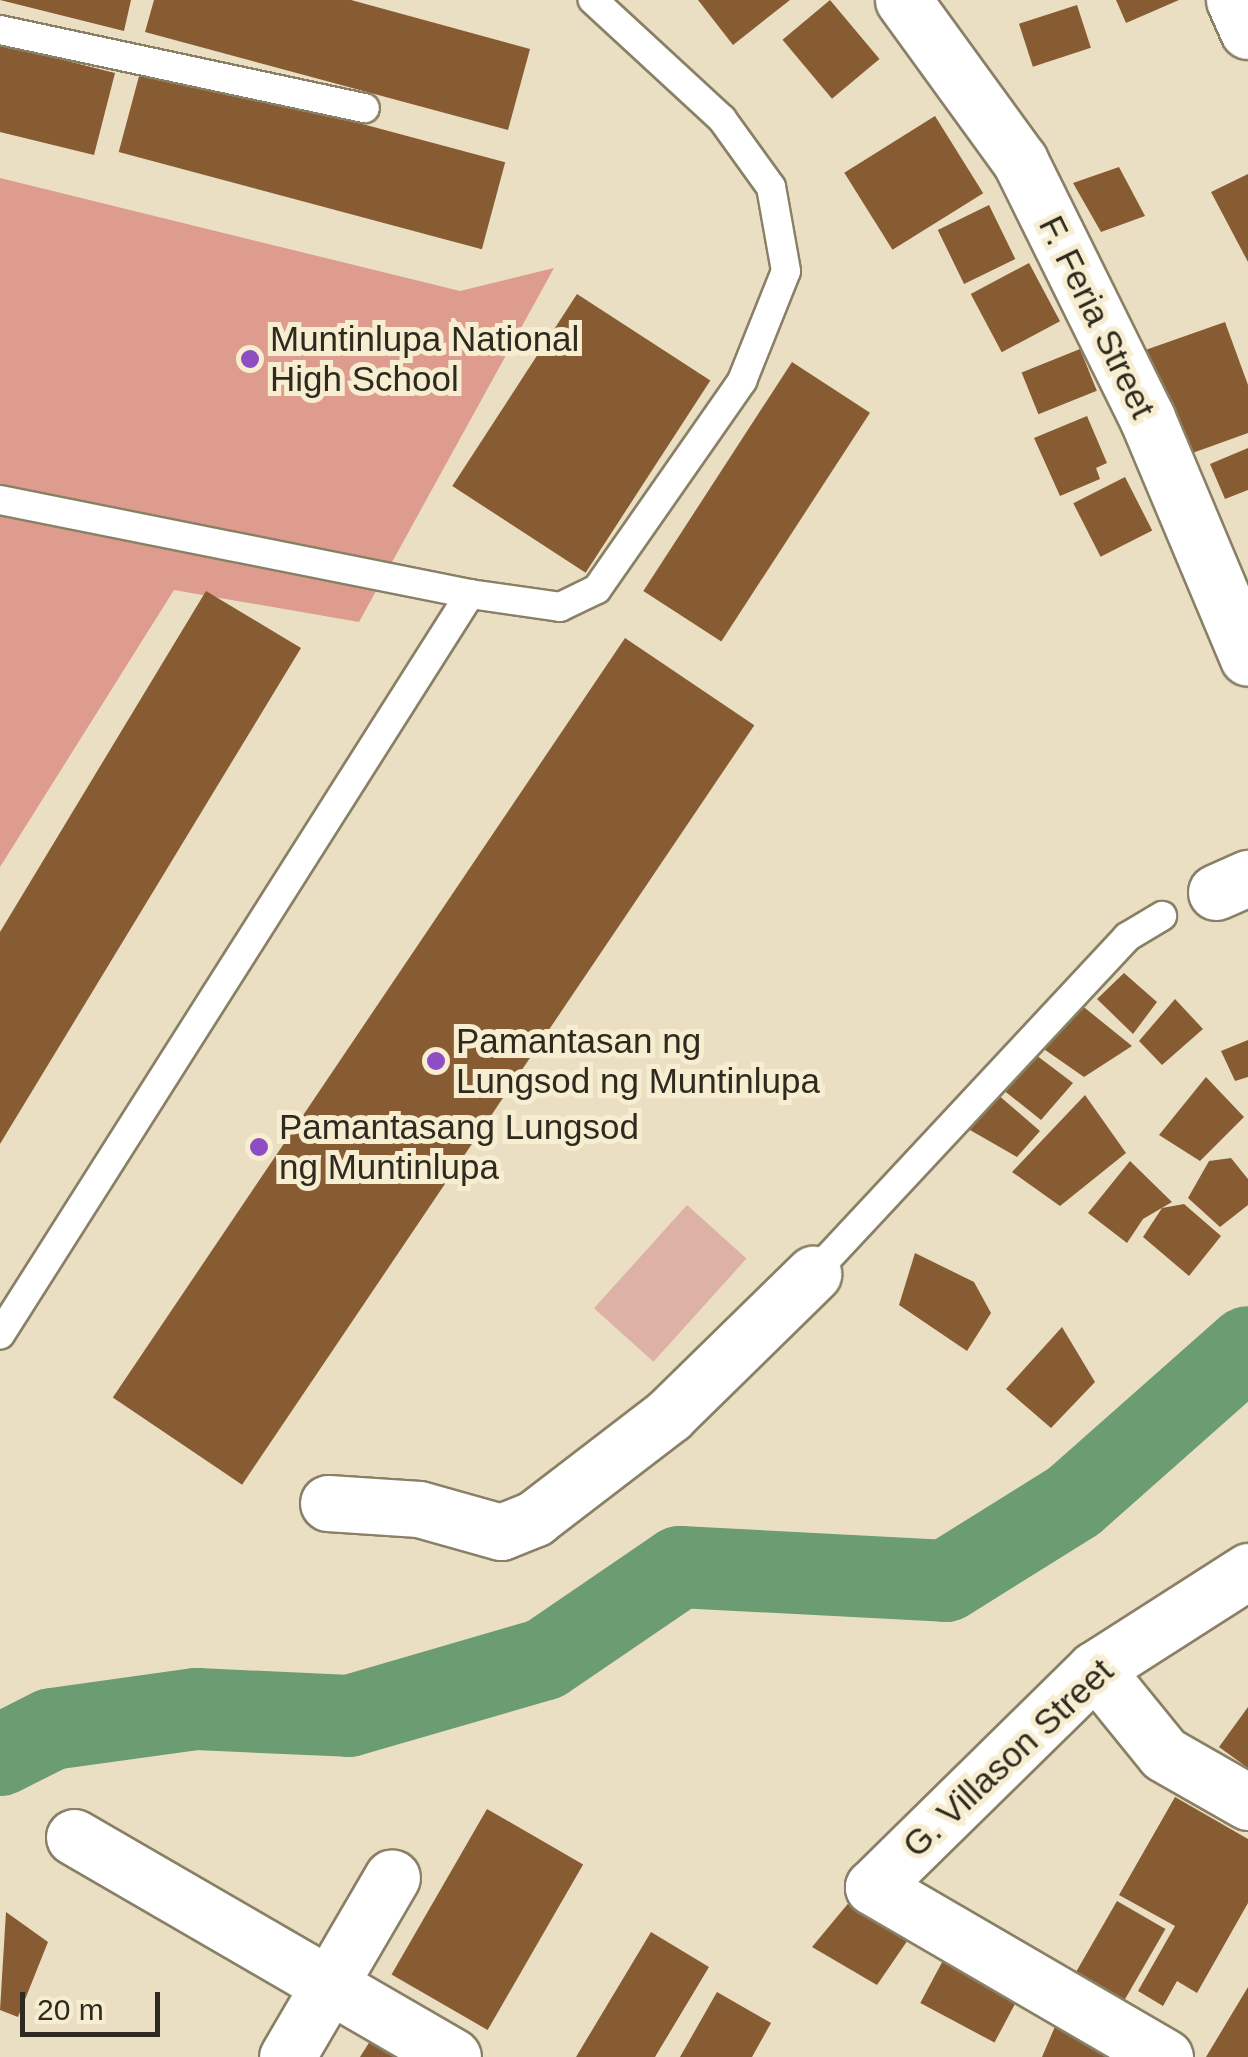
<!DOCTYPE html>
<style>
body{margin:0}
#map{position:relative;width:1248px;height:2057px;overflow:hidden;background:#eadfc3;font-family:Arial,sans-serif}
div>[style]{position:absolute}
.green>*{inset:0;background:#deb1a6;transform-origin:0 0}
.forest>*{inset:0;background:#dd9c8d}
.river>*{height:82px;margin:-41px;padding:0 41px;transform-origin:41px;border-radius:41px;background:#6b9c72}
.building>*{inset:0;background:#885c32;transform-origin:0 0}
.roads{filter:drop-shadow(2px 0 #898066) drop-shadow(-2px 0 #898066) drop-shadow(0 2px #898066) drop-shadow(0 -2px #898066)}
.service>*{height:28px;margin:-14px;padding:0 14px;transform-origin:14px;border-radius:14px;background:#fff}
.minor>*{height:55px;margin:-27.5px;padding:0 27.5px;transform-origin:27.5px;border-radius:27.5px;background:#fff}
.dots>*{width:28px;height:28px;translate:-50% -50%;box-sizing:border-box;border:5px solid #f7edd0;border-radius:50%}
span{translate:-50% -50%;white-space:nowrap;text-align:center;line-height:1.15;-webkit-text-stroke:10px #f7edd0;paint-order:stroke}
.street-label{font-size:35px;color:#2e2a1f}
.poi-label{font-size:35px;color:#2e2a1f}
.left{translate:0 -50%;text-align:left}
.scale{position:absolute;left:20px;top:1992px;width:140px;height:45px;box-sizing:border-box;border:5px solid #2e2a1f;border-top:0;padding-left:12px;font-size:30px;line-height:35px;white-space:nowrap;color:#2e2a1f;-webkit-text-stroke:8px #f7edd0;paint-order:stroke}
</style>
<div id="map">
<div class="green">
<div style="left:687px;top:1205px;width:80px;height:139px;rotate:42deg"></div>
</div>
<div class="forest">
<div style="clip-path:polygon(0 178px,460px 291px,554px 268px,359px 622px,174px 590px,0 867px)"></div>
</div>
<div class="river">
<div style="left:0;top:1755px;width:58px;rotate:-26.6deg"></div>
<div style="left:52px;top:1729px;width:146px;rotate:-7.9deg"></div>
<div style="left:197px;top:1709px;width:152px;rotate:2.6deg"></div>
<div style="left:349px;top:1716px;width:204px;rotate:-16.2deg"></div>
<div style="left:545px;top:1659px;width:163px;rotate:-34.3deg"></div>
<div style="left:680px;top:1567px;width:266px;rotate:3deg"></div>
<div style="left:946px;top:1581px;width:151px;rotate:-32deg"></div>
<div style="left:1074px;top:1501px;width:232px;rotate:-41.5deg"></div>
</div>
<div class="building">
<div style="clip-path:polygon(0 0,131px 0,124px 31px)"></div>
<div style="clip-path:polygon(154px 0,351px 0,530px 49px,508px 130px,145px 32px)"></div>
<div style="clip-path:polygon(698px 0,790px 0,733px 45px)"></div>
<div style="left:830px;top:0;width:77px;height:62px;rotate:50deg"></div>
<div style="clip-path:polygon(1116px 0,1179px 0,1126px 23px)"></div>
<div style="left:1077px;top:5px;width:45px;height:61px;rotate:72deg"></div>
<div style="clip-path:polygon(0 44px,115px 73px,94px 155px,0 132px)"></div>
<div style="left:142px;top:65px;width:376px;height:90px;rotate:15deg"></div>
<div style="left:935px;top:116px;width:91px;height:107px;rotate:58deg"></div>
<div style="clip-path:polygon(1119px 167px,1145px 216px,1101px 232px,1073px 183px)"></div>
<div style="clip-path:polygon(1248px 174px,1248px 262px,1211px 192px)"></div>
<div style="left:989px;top:205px;width:60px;height:57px;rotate:64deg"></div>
<div style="left:1029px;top:263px;width:66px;height:66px;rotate:62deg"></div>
<div style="left:577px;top:294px;width:159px;height:229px;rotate:33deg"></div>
<div style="clip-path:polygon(1225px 322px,1248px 385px,1248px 433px,1173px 460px,1134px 354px)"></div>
<div style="left:1080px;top:349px;width:45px;height:63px;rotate:68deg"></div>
<div style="left:792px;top:362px;width:93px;height:273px;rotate:33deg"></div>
<div style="clip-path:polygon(1087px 416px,1107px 463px,1096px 468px,1100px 479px,1060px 496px,1034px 438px)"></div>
<div style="clip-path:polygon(1248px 448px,1248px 490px,1225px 499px,1210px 464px)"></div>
<div style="left:1125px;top:477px;width:60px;height:58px;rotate:63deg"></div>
<div style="clip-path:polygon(206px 591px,301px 648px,0 1144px,0 932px)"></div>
<div style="left:625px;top:638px;width:156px;height:916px;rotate:34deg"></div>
<div style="clip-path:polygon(1124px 973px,1157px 1002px,1133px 1034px,1097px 999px)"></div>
<div style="clip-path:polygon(1175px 999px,1203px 1029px,1162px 1065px,1139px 1041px)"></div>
<div style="clip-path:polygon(1080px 1004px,1132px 1046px,1084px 1077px,1038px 1045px)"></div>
<div style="clip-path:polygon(1248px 1040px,1248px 1077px,1235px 1081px,1221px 1051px)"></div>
<div style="clip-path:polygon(1032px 1052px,1073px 1083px,1041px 1120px,997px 1085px)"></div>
<div style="clip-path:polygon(1206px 1077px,1244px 1117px,1200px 1161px,1159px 1135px)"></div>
<div style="clip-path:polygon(997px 1094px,1040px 1131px,1017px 1157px,963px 1126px)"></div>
<div style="clip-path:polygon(1085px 1095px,1126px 1153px,1060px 1206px,1012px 1172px)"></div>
<div style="clip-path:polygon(1231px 1158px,1248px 1179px,1248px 1205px,1220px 1227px,1188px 1198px,1209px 1161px)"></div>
<div style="clip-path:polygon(1130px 1161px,1172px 1202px,1143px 1219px,1127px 1243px,1088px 1213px)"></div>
<div style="clip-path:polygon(1184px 1204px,1221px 1236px,1189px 1276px,1143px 1237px,1162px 1208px)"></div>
<div style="clip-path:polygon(915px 1253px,974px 1282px,991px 1313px,967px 1351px,899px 1305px)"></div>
<div style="clip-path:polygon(1062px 1327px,1095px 1382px,1051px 1428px,1006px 1389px)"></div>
<div style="clip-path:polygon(1248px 1707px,1248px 1768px,1219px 1747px)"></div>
<div style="clip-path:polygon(1175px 1797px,1248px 1839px,1248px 1903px,1197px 1993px,1177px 1981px,1163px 2006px,1138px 1991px,1175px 1926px,1119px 1895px)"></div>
<div style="left:487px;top:1809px;width:111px;height:191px;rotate:30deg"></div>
<div style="clip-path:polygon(861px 1888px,912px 1934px,877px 1985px,812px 1947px)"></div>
<div style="left:1117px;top:1901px;width:56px;height:99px;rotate:30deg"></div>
<div style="clip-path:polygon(6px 1912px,48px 1942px,18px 2017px,0 2010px)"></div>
<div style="clip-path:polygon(651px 1932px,709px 1967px,655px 2057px,576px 2057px)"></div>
<div style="left:948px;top:1951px;width:84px;height:59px;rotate:28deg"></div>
<div style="clip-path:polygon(1248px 1987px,1248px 2057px,1206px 2057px)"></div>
<div style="clip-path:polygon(717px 1992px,771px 2023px,752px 2057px,680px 2057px)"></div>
<div style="clip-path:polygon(1062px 2010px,1109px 2047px,1106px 2057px,1042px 2057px)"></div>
<div style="clip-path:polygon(372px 2038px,401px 2057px,360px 2057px)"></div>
</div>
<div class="roads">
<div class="service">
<div style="left:0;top:30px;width:373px;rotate:12.1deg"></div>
<div style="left:0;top:500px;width:479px;rotate:11.3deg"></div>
<div style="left:470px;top:594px;width:877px;rotate:122.39deg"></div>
<div style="left:470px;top:594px;width:91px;rotate:8.2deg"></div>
<div style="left:560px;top:607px;width:41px;rotate:-25.9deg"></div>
<div style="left:597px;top:589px;width:254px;rotate:-55.1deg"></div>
<div style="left:742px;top:381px;width:118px;rotate:-68.2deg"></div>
<div style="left:786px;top:271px;width:85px;rotate:-100.1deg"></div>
<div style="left:771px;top:187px;width:84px;rotate:-125.8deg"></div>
<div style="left:722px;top:119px;width:176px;rotate:-137.3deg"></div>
<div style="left:813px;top:1274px;width:461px;rotate:-47deg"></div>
<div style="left:1127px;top:937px;width:41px;rotate:-31deg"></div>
</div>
<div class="minor">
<div style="left:903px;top:0;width:199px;rotate:54deg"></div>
<div style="left:1020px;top:161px;width:287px;rotate:63.7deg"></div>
<div style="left:1147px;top:418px;width:260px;rotate:67.2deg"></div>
<div style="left:1234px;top:0;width:34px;rotate:66deg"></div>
<div style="left:1216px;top:892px;width:35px;rotate:-24deg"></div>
<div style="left:328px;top:1503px;width:91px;rotate:3.8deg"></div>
<div style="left:419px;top:1509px;width:85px;rotate:15.7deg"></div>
<div style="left:501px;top:1532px;width:37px;rotate:-22deg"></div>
<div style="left:535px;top:1518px;width:169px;rotate:-37.5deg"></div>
<div style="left:669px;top:1415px;width:202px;rotate:-44.4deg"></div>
<div style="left:1095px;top:1669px;width:109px;rotate:50.9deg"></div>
<div style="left:1164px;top:1754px;width:97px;rotate:29.7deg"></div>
<div style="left:74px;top:1837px;width:438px;rotate:30.1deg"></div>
<div style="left:287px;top:2057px;width:208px;rotate:-59.7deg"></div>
<div style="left:1165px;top:2057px;width:338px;rotate:-149.8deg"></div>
<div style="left:873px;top:1887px;width:311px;rotate:-44.5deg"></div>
<div style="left:1095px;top:1669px;width:182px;rotate:-32.6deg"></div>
</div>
</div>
<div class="dots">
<div style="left:250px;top:359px;background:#8e4dc2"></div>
<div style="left:436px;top:1061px;background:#8e4dc2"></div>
<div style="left:259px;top:1147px;background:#8e4dc2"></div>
</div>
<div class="street-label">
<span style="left:1097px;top:317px;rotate:64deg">F. Feria Street</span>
<span style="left:1008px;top:1758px;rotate:-43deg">G. Villason Street</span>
</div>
<div class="poi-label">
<span class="left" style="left:270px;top:359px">Muntinlupa National<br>High School</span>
<span class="left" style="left:456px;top:1061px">Pamantasan ng<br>Lungsod ng Muntinlupa</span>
<span class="left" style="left:279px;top:1147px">Pamantasang Lungsod<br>ng Muntinlupa</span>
</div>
<div class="scale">20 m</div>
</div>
